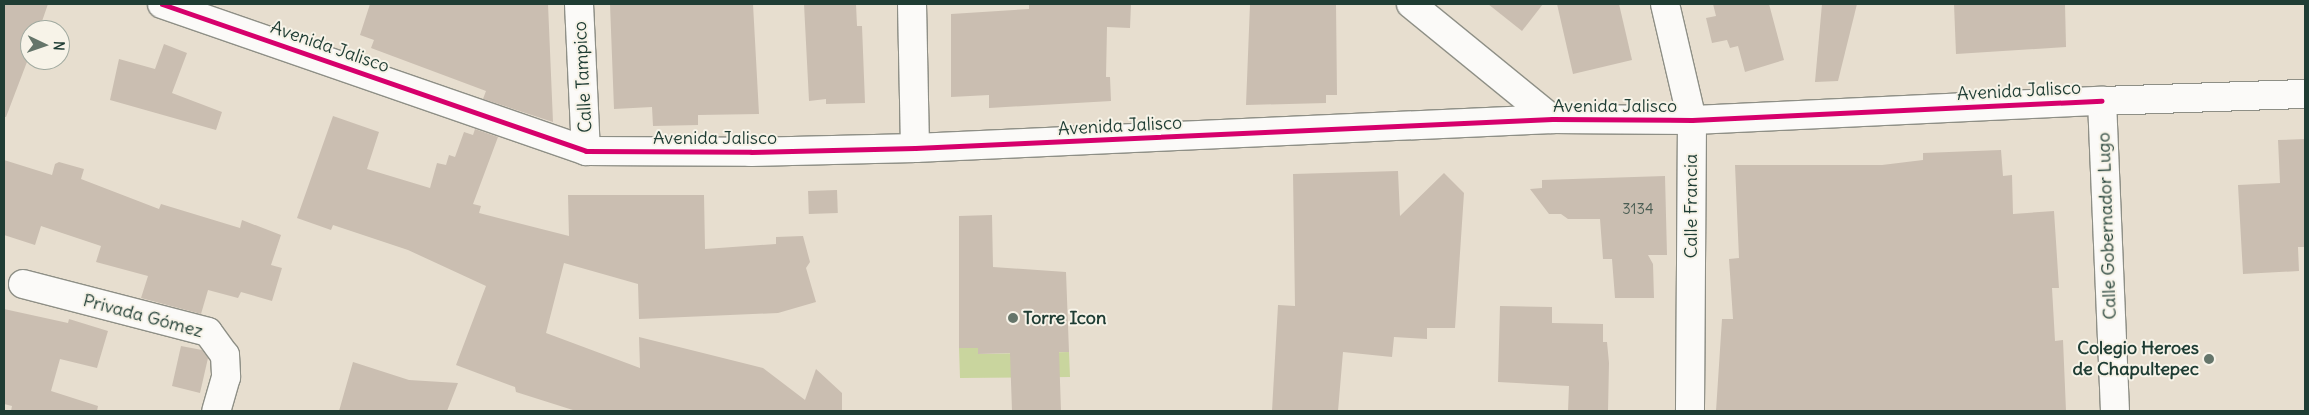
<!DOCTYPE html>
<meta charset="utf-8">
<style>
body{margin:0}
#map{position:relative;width:2309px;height:415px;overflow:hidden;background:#e7decf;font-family:Delius,sans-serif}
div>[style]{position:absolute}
.green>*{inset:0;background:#c9d59e}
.building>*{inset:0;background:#cabeb1;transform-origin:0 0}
.roads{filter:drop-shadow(1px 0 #8e8f86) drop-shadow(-1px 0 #8e8f86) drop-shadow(0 1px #8e8f86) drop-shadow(0 -1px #8e8f86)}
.minor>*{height:28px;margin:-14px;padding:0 14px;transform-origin:14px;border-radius:14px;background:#fbfaf8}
.major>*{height:28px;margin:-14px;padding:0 14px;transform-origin:14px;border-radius:14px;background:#fbfaf8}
.cycleway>*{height:5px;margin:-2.5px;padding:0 2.5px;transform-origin:2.5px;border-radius:2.5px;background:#d6006c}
.dots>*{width:14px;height:14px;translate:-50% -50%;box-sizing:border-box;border:2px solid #f7f3e8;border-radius:50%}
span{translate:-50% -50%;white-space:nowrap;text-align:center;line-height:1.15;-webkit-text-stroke:4px #f7f3e8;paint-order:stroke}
.number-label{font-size:15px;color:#4a5d53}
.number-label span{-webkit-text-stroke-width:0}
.street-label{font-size:18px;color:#1f3d34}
.poi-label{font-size:18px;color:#1f3d34;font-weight:700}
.left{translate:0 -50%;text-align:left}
.right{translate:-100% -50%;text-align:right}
.frame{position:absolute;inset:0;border:5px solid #1f3d34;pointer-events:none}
.north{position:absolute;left:20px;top:20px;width:50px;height:50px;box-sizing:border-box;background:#f7f3e8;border:1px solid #a1aaa0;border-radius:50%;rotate:93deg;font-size:14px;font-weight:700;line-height:20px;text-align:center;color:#1f3d34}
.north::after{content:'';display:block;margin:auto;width:18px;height:22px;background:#65756a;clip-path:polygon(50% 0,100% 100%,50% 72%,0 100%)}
</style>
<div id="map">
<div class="green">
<div style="clip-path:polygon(959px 348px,978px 348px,979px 354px,1069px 352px,1070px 377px,960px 378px)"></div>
</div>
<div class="building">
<div style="clip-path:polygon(4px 4px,48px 4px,39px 30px,30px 30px,30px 54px,6px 117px,4px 117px)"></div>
<div style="clip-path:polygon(370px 4px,548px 4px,553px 122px,483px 99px,486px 91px,371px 48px,374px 40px,360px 35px)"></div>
<div style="clip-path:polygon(610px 4px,753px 4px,759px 114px,698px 115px,698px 125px,653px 126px,652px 107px,614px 109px)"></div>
<div style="clip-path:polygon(804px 4px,856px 4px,857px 26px,862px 26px,865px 103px,826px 104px,826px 99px,809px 101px)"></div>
<div style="clip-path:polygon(1029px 4px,1131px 4px,1130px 28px,1107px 27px,1106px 77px,1110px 77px,1111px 101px,989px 108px,989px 95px,951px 97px,951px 14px,1029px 9px)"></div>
<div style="clip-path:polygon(1250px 4px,1336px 4px,1337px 95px,1326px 95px,1326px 103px,1246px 105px)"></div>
<div style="clip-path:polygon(1488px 4px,1543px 4px,1522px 31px)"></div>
<div style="clip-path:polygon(1557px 4px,1619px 4px,1632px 60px,1573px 74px)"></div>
<div style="clip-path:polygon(1713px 4px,1769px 4px,1784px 60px,1745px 72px,1738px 46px,1730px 48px,1727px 40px,1712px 43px,1706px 18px,1716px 16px)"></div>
<div style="clip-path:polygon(1822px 4px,1857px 4px,1838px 81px,1815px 82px)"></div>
<div style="clip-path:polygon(1954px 4px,2065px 4px,2066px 47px,1956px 54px)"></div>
<div style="clip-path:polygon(164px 44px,187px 53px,172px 93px,222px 112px,216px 130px,110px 100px,119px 59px,155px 69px)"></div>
<div style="clip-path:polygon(333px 116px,379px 132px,367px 169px,430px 188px,437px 163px,446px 165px,449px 155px,455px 157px,464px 132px,473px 135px,475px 129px,498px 137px,473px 204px,481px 206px,479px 213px,569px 236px,568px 195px,704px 195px,705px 249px,776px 244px,776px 237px,803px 236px,810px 262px,806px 268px,816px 302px,778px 313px,639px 319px,638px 284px,564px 263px,546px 333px,640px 368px,639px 337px,763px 368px,805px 400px,816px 369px,842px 393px,842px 411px,576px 411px,516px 392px,515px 387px,456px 365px,486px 286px,408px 250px,333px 225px,331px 230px,297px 218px)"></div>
<div style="clip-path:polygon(2305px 139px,2305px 247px,2298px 247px,2299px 271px,2243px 274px,2238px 185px,2280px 183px,2278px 140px)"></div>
<div style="clip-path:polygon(2001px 150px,2003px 176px,2012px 175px,2013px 214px,2054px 211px,2059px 288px,2052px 288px,2055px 341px,2063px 340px,2066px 411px,1716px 411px,1722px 319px,1733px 319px,1729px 259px,1739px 258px,1735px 165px,1882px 165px,1923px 160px,1923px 153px)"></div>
<div style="clip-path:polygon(4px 160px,52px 175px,55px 164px,59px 162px,84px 169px,81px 179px,159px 209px,161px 204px,240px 228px,242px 220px,281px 235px,271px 265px,282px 268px,272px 301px,241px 292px,238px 298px,208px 290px,201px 314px,141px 298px,148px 276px,96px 262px,101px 246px,41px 226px,35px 245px,4px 235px)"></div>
<div style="clip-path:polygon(1398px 171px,1400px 216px,1444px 173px,1464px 193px,1455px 328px,1427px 328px,1427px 339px,1394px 337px,1392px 357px,1343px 352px,1338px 411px,1272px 411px,1278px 305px,1295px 306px,1293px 174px)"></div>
<div style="clip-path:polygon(1665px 176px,1667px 255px,1648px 255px,1653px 264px,1654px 298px,1615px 298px,1612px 259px,1603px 259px,1600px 219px,1568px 219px,1561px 214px,1549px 214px,1530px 189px,1542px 188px,1542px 180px)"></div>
<div style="left:837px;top:190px;width:23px;height:29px;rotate:88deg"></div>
<div style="clip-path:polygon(992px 215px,993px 267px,1066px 272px,1069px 352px,1059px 352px,1061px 411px,1012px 411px,1010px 353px,978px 354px,978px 348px,959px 348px,959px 216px)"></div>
<div style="clip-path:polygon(1500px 306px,1552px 307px,1552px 323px,1603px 324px,1603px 342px,1607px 342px,1609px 363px,1608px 411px,1568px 411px,1569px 386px,1498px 382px)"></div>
<div style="clip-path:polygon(4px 309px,68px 323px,69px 319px,108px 331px,97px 368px,60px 359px,51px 391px,98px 406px,97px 411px,11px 411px,12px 406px,4px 404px)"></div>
<div style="clip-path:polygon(181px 346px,202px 350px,208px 358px,200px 393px,172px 386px)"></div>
<div style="clip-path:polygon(353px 362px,409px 380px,458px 383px,447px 411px,339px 411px)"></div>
</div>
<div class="roads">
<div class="minor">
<div style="left:162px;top:4px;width:449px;rotate:19.1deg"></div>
<div style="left:586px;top:151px;width:165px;rotate:0.3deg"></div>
<div style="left:751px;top:152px;width:164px;rotate:-1.4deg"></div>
<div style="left:915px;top:148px;width:638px;rotate:-2.61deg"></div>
<div style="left:1552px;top:119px;width:140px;rotate:0.4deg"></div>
<div style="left:1692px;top:120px;width:410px;rotate:-2.7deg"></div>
<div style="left:579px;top:4px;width:147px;rotate:87.3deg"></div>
<div style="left:912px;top:4px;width:144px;rotate:88.8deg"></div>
<div style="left:1411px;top:4px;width:182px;rotate:39.2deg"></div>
<div style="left:1665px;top:4px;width:119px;rotate:76.9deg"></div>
<div style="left:1692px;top:120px;width:291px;rotate:90.4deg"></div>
<div style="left:23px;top:284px;width:191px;rotate:14.5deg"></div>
<div style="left:208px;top:332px;width:29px;rotate:54deg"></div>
<div style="left:225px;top:355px;width:22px;rotate:87deg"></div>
<div style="left:226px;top:377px;width:35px;rotate:106deg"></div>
</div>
<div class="major">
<div style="left:2115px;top:411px;width:310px;rotate:-92.4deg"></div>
<div style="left:2102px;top:101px;width:203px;rotate:-2deg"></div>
</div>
</div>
<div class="cycleway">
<div style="left:162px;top:4px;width:449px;rotate:19.1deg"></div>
<div style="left:586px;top:151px;width:165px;rotate:0.3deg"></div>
<div style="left:751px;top:152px;width:164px;rotate:-1.4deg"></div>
<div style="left:915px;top:148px;width:638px;rotate:-2.61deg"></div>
<div style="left:1552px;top:119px;width:140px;rotate:0.4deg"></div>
<div style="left:1692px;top:120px;width:410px;rotate:-2.7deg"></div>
</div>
<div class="dots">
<div style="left:1013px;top:318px;background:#65756a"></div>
<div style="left:2209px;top:359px;background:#65756a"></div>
</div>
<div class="number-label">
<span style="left:1638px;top:209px">3134</span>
</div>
<div class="street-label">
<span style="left:330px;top:47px;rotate:19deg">Avenida Jalisco</span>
<span style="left:583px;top:77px;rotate:-93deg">Calle Tampico</span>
<span style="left:2019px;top:91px;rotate:-3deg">Avenida Jalisco</span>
<span style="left:1615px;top:106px">Avenida Jalisco</span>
<span style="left:1120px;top:126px;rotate:-3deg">Avenida Jalisco</span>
<span style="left:715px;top:138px">Avenida Jalisco</span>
<span style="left:1691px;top:206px;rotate:-90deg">Calle Francia</span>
<span style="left:2107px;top:226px;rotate:-92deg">Calle Gobernador Lugo</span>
<span style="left:143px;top:316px;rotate:15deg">Privada Gómez</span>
</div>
<div class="poi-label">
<span class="left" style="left:1023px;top:318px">Torre Icon</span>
<span class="right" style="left:2199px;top:359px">Colegio Heroes<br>de Chapultepec</span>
</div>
<div class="frame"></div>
<div class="north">N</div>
</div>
